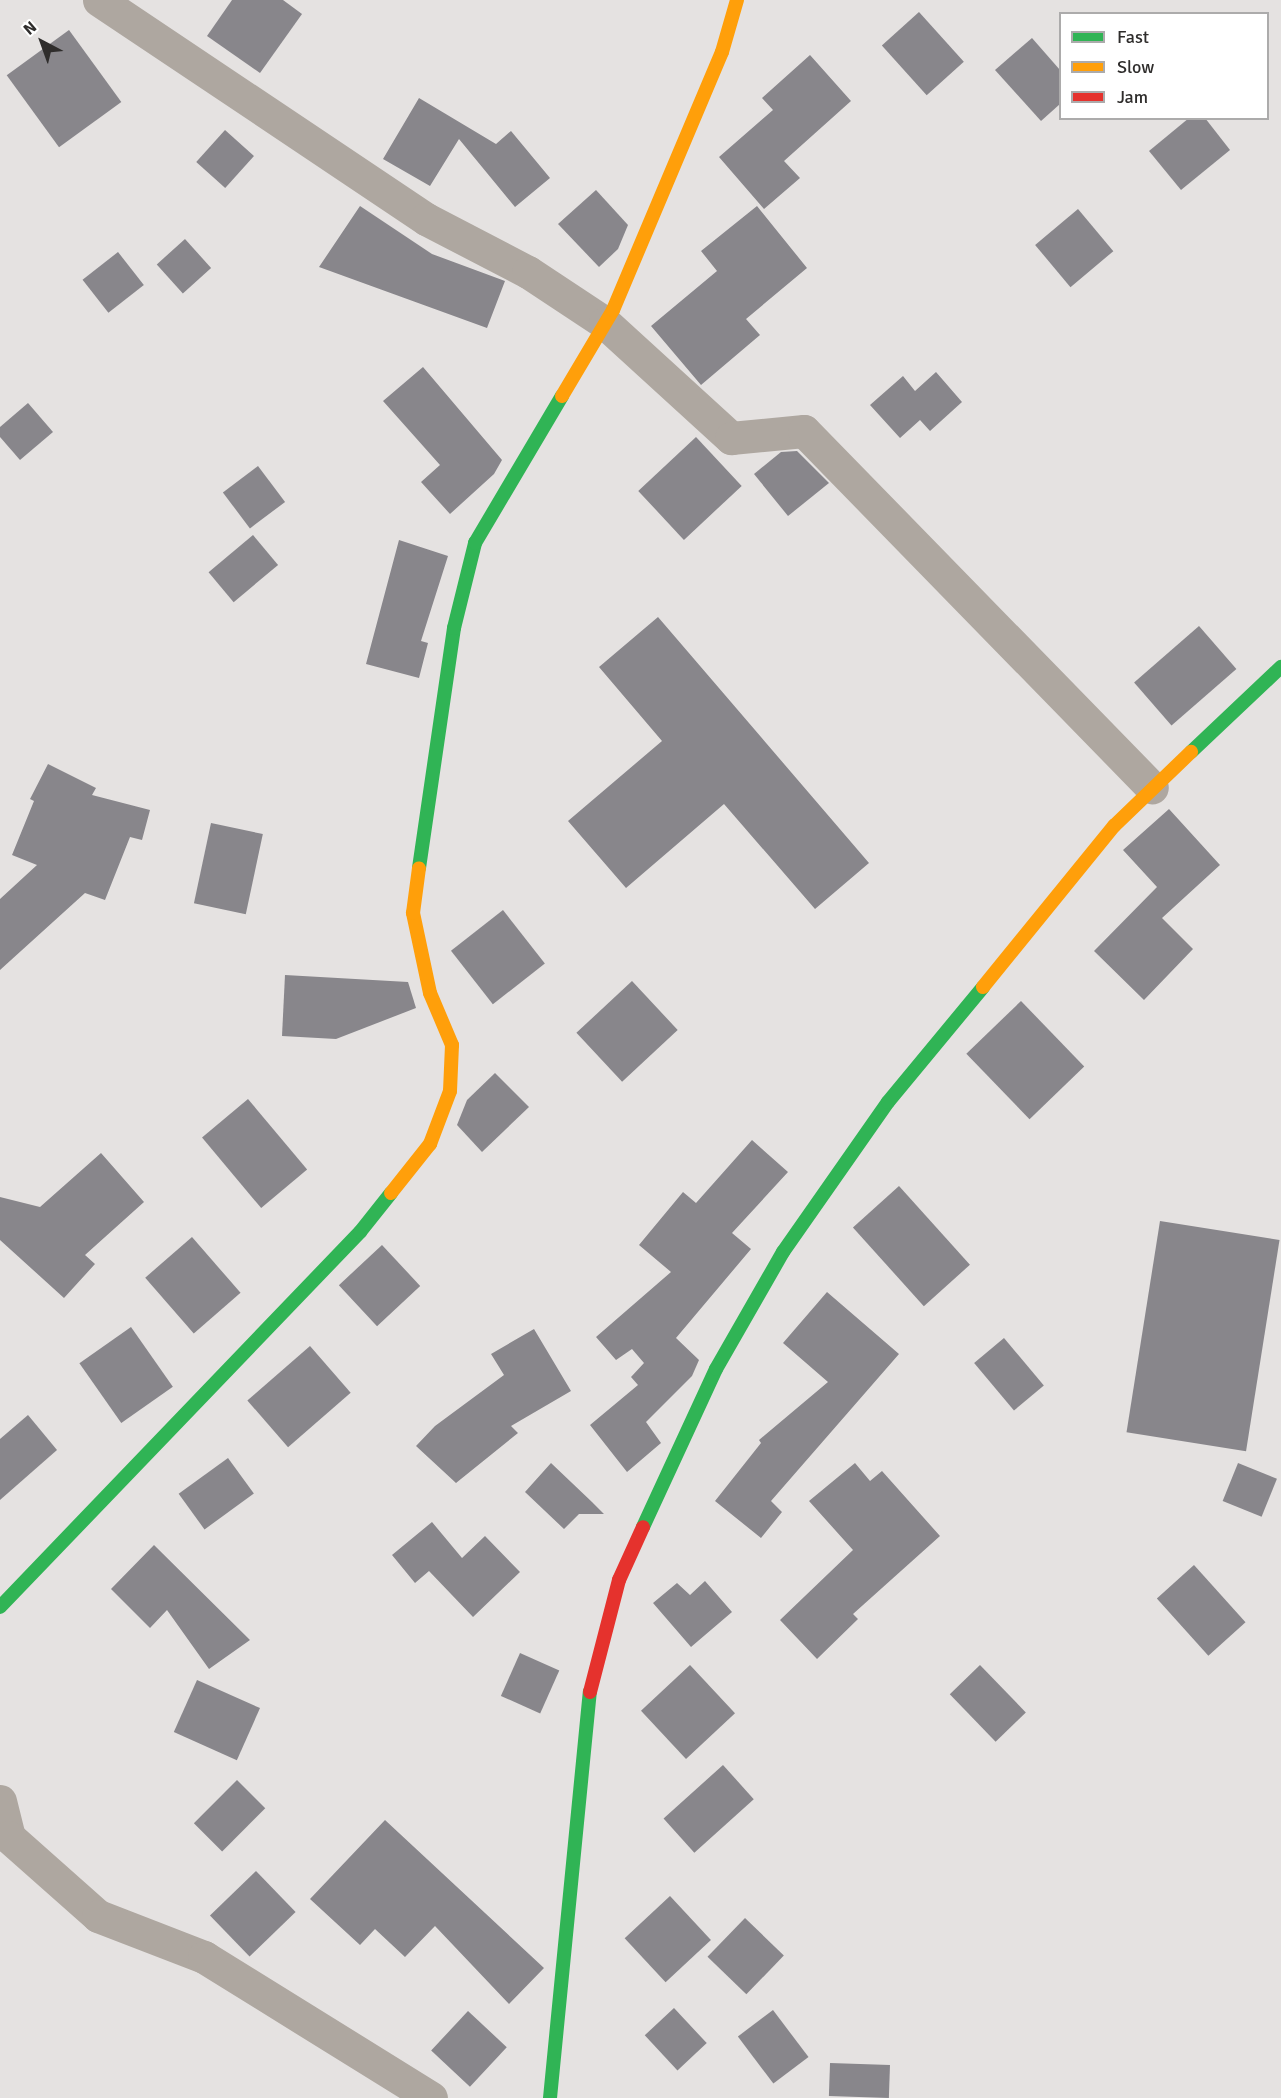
<!DOCTYPE html>
<style>
body{margin:0}
#map{position:relative;width:1281px;height:2098px;overflow:hidden;background:#e5e2e1;font-family:Signika,sans-serif}
div>[style]{position:absolute}
.building>*{inset:0;background:#88868b;transform-origin:0 0}
.street>*{height:33px;margin:-16.5px;padding:0 16.5px;transform-origin:16.5px;border-radius:16.5px;background:#aea7a0}
.fast>*{height:14px;margin:-7px;padding:0 7px;transform-origin:7px;border-radius:7px;background:#30b455}
.slow>*{height:14px;margin:-7px;padding:0 7px;transform-origin:7px;border-radius:7px;background:#ff9f0a}
.jam>*{height:14px;margin:-7px;padding:0 7px;transform-origin:7px;border-radius:7px;background:#e5322d}
span{translate:-50% -50%;white-space:nowrap;text-align:center;line-height:1.15;-webkit-text-stroke:6px #fff;paint-order:stroke}
.legend{position:absolute;left:1059px;top:12px;width:210px;height:108px;box-sizing:border-box;background:#fff;border:2px solid #acabab;margin:0;padding:8px 10px;list-style:none;font-size:18px;color:#2f2d2c}
.legend li{display:flex;align-items:center;gap:12px;height:30px}
.legend b{width:30px;border:2px solid #acabab}
.north{position:absolute;left:12px;top:12px;width:60px;height:60px;-webkit-text-stroke:4px #fff;paint-order:stroke;rotate:319deg;font-size:16px;font-weight:700;line-height:24px;text-align:center;color:#2f2d2c}
.north::after{content:'';display:block;margin:auto;width:21px;height:27px;background:#2f2d2c;clip-path:polygon(50% 0,100% 100%,50% 72%,0 100%)}
</style>
<div id="map">
<div class="building">
<div style="clip-path:polygon(232px 0,283px 0,302px 14px,260px 73px,207px 36px)"></div>
<div style="left:919px;top:12px;width:67px;height:50px;rotate:48deg"></div>
<div style="left:69px;top:30px;width:89px;height:77px;rotate:54deg"></div>
<div style="clip-path:polygon(1032px 38px,1060px 70px,1060px 104px,1041px 121px,995px 70px)"></div>
<div style="clip-path:polygon(810px 55px,851px 101px,784px 161px,800px 178px,764px 209px,719px 157px,773px 110px,762px 98px)"></div>
<div style="clip-path:polygon(419px 98px,496px 144px,511px 131px,550px 178px,515px 207px,459px 139px,430px 186px,383px 159px)"></div>
<div style="clip-path:polygon(1189px 118px,1205px 118px,1230px 150px,1181px 190px,1149px 151px)"></div>
<div style="left:225px;top:130px;width:39px;height:43px;rotate:42deg"></div>
<div style="clip-path:polygon(596px 190px,628px 225px,618px 249px,599px 267px,558px 224px)"></div>
<div style="clip-path:polygon(360px 206px,432px 254px,505px 281px,487px 328px,319px 267px)"></div>
<div style="clip-path:polygon(757px 206px,807px 268px,746px 319px,760px 335px,701px 385px,651px 326px,717px 271px,701px 251px)"></div>
<div style="left:1078px;top:209px;width:55px;height:56px;rotate:50deg"></div>
<div style="left:185px;top:239px;width:39px;height:38px;rotate:48deg"></div>
<div style="left:118px;top:252px;width:42px;height:45px;rotate:52deg"></div>
<div style="clip-path:polygon(423px 367px,502px 460px,494px 474px,450px 514px,421px 482px,440px 465px,383px 401px)"></div>
<div style="clip-path:polygon(936px 372px,962px 402px,930px 431px,920px 420px,900px 438px,870px 405px,903px 376px,915px 391px)"></div>
<div style="clip-path:polygon(28px 403px,53px 432px,20px 460px,0 437px,0 427px)"></div>
<div style="left:696px;top:437px;width:67px;height:79px;rotate:47deg"></div>
<div style="clip-path:polygon(797px 451px,829px 483px,788px 516px,754px 474px,781px 452px)"></div>
<div style="left:258px;top:466px;width:45px;height:44px;rotate:53deg"></div>
<div style="left:253px;top:535px;width:39px;height:58px;rotate:50deg"></div>
<div style="clip-path:polygon(399px 540px,448px 556px,421px 641px,428px 643px,419px 678px,366px 664px)"></div>
<div style="clip-path:polygon(658px 617px,869px 863px,815px 909px,724px 804px,626px 888px,568px 821px,662px 741px,599px 667px)"></div>
<div style="left:1199px;top:626px;width:57px;height:86px;rotate:49deg"></div>
<div style="clip-path:polygon(48px 764px,96px 788px,92px 795px,150px 810px,142px 840px,130px 837px,105px 900px,85px 893px,0 970px,0 899px,37px 865px,12px 855px,34px 801px,30px 799px)"></div>
<div style="clip-path:polygon(1169px 809px,1220px 865px,1162px 918px,1193px 949px,1144px 1000px,1094px 951px,1157px 887px,1123px 850px)"></div>
<div style="left:211px;top:823px;width:53px;height:82px;rotate:12deg"></div>
<div style="left:503px;top:910px;width:68px;height:66px;rotate:52deg"></div>
<div style="clip-path:polygon(285px 975px,408px 982px,416px 1008px,336px 1039px,282px 1036px)"></div>
<div style="left:632px;top:981px;width:67px;height:76px;rotate:47deg"></div>
<div style="left:1021px;top:1001px;width:91px;height:76px;rotate:46deg"></div>
<div style="clip-path:polygon(495px 1073px,529px 1107px,482px 1152px,457px 1125px,467px 1100px)"></div>
<div style="left:248px;top:1099px;width:92px;height:60px;rotate:50deg"></div>
<div style="clip-path:polygon(752px 1140px,788px 1172px,732px 1233px,751px 1249px,676px 1338px,699px 1360px,692px 1376px,646px 1422px,661px 1443px,627px 1472px,590px 1425px,638px 1385px,631px 1377px,644px 1363px,632px 1349px,616px 1360px,596px 1337px,671px 1272px,639px 1245px,683px 1192px,696px 1203px)"></div>
<div style="clip-path:polygon(101px 1153px,144px 1202px,85px 1255px,95px 1264px,64px 1298px,0 1240px,0 1197px,40px 1207px)"></div>
<div style="left:899px;top:1186px;width:106px;height:62px;rotate:48deg"></div>
<div style="left:1160px;top:1221px;width:121px;height:214px;rotate:9deg"></div>
<div style="left:192px;top:1237px;width:74px;height:62px;rotate:49deg"></div>
<div style="left:382px;top:1245px;width:56px;height:59px;rotate:47deg"></div>
<div style="clip-path:polygon(827px 1292px,899px 1354px,771px 1501px,782px 1512px,761px 1538px,715px 1501px,761px 1443px,759px 1440px,828px 1382px,783px 1343px)"></div>
<div style="left:131px;top:1327px;width:73px;height:63px;rotate:55deg"></div>
<div style="clip-path:polygon(534px 1329px,571px 1391px,511px 1426px,518px 1433px,456px 1483px,416px 1446px,435px 1426px,504px 1375px,491px 1354px)"></div>
<div style="left:1004px;top:1338px;width:62px;height:39px;rotate:50deg"></div>
<div style="left:310px;top:1346px;width:62px;height:83px;rotate:49deg"></div>
<div style="clip-path:polygon(28px 1415px,57px 1450px,0 1500px,0 1439px)"></div>
<div style="left:228px;top:1458px;width:44px;height:61px;rotate:54deg"></div>
<div style="clip-path:polygon(551px 1463px,592px 1502px,604px 1514px,579px 1514px,564px 1529px,525px 1492px)"></div>
<div style="clip-path:polygon(855px 1463px,870px 1481px,882px 1471px,940px 1536px,853px 1614px,858px 1619px,817px 1659px,780px 1620px,853px 1550px,809px 1501px)"></div>
<div style="left:1238px;top:1463px;width:42px;height:41px;rotate:22deg"></div>
<div style="clip-path:polygon(432px 1522px,462px 1558px,485px 1536px,520px 1572px,473px 1617px,429px 1571px,415px 1583px,392px 1555px)"></div>
<div style="clip-path:polygon(154px 1545px,250px 1640px,209px 1669px,167px 1610px,150px 1628px,111px 1589px)"></div>
<div style="left:1194px;top:1565px;width:77px;height:50px;rotate:48deg"></div>
<div style="clip-path:polygon(705px 1581px,732px 1612px,691px 1647px,653px 1603px,677px 1583px,690px 1595px)"></div>
<div style="left:520px;top:1653px;width:43px;height:47px;rotate:24deg"></div>
<div style="left:690px;top:1665px;width:66px;height:67px;rotate:47deg"></div>
<div style="left:980px;top:1665px;width:66px;height:42px;rotate:46deg"></div>
<div style="left:197px;top:1680px;width:69px;height:57px;rotate:24deg"></div>
<div style="left:723px;top:1765px;width:46px;height:80px;rotate:48deg"></div>
<div style="left:237px;top:1780px;width:40px;height:61px;rotate:45deg"></div>
<div style="clip-path:polygon(385px 1820px,544px 1968px,509px 2004px,435px 1926px,405px 1957px,375px 1929px,360px 1945px,310px 1899px)"></div>
<div style="left:256px;top:1871px;width:57px;height:64px;rotate:46deg"></div>
<div style="left:670px;top:1896px;width:60px;height:62px;rotate:47deg"></div>
<div style="left:745px;top:1918px;width:54px;height:54px;rotate:44deg"></div>
<div style="left:674px;top:2008px;width:48px;height:40px;rotate:47deg"></div>
<div style="left:773px;top:2010px;width:59px;height:44px;rotate:53deg"></div>
<div style="left:468px;top:2011px;width:53px;height:54px;rotate:43deg"></div>
<div style="left:890px;top:2065px;width:33px;height:60px;rotate:92deg"></div>
</div>
<div class="street">
<div style="left:99px;top:0;width:394px;rotate:33.8deg"></div>
<div style="left:426px;top:219px;width:115px;rotate:27.5deg"></div>
<div style="left:528px;top:272px;width:92px;rotate:33.5deg"></div>
<div style="left:605px;top:323px;width:171px;rotate:42.4deg"></div>
<div style="left:731px;top:438px;width:73px;rotate:-5.5deg"></div>
<div style="left:804px;top:431px;width:498px;rotate:45.7deg"></div>
<div style="left:0;top:1801px;width:37px;rotate:76deg"></div>
<div style="left:9px;top:1837px;width:119px;rotate:41.6deg"></div>
<div style="left:98px;top:1916px;width:114px;rotate:21.1deg"></div>
<div style="left:204px;top:1957px;width:267px;rotate:31.8deg"></div>
</div>
<div class="fast">
<div style="left:1191px;top:752px;width:124px;rotate:-43.4deg"></div>
<div style="left:419px;top:868px;width:243px;rotate:-81.7deg"></div>
<div style="left:454px;top:628px;width:88px;rotate:-76.1deg"></div>
<div style="left:475px;top:543px;width:171px;rotate:-59.4deg"></div>
<div style="left:643px;top:1527px;width:174px;rotate:-65.2deg"></div>
<div style="left:716px;top:1369px;width:135px;rotate:-60.2deg"></div>
<div style="left:783px;top:1252px;width:183px;rotate:-55deg"></div>
<div style="left:888px;top:1102px;width:149px;rotate:-50.4deg"></div>
<div style="left:0;top:1607px;width:520px;rotate:-46.17deg"></div>
<div style="left:360px;top:1232px;width:50px;rotate:-51.5deg"></div>
<div style="left:550px;top:2098px;width:408px;rotate:-84.4deg"></div>
</div>
<div class="slow">
<div style="left:562px;top:396px;width:100px;rotate:-59.3deg"></div>
<div style="left:613px;top:310px;width:280px;rotate:-67.1deg"></div>
<div style="left:722px;top:52px;width:54px;rotate:-73.9deg"></div>
<div style="left:983px;top:987px;width:208px;rotate:-50.9deg"></div>
<div style="left:1114px;top:826px;width:107px;rotate:-43.9deg"></div>
<div style="left:391px;top:1193px;width:63px;rotate:-51.5deg"></div>
<div style="left:430px;top:1144px;width:57px;rotate:-69.3deg"></div>
<div style="left:450px;top:1091px;width:46px;rotate:-87.5deg"></div>
<div style="left:452px;top:1045px;width:56px;rotate:-112.9deg"></div>
<div style="left:430px;top:993px;width:82px;rotate:-102deg"></div>
<div style="left:413px;top:913px;width:45px;rotate:-82.4deg"></div>
</div>
<div class="jam">
<div style="left:590px;top:1692px;width:116px;rotate:-75.5deg"></div>
<div style="left:619px;top:1580px;width:58px;rotate:-65.6deg"></div>
</div>
<ul class="legend">
<li><b style="height:8px;background:#30b455"></b>Fast</li>
<li><b style="height:8px;background:#ff9f0a"></b>Slow</li>
<li><b style="height:8px;background:#e5322d"></b>Jam</li>
</ul>
<div class="north">N</div>
</div>
